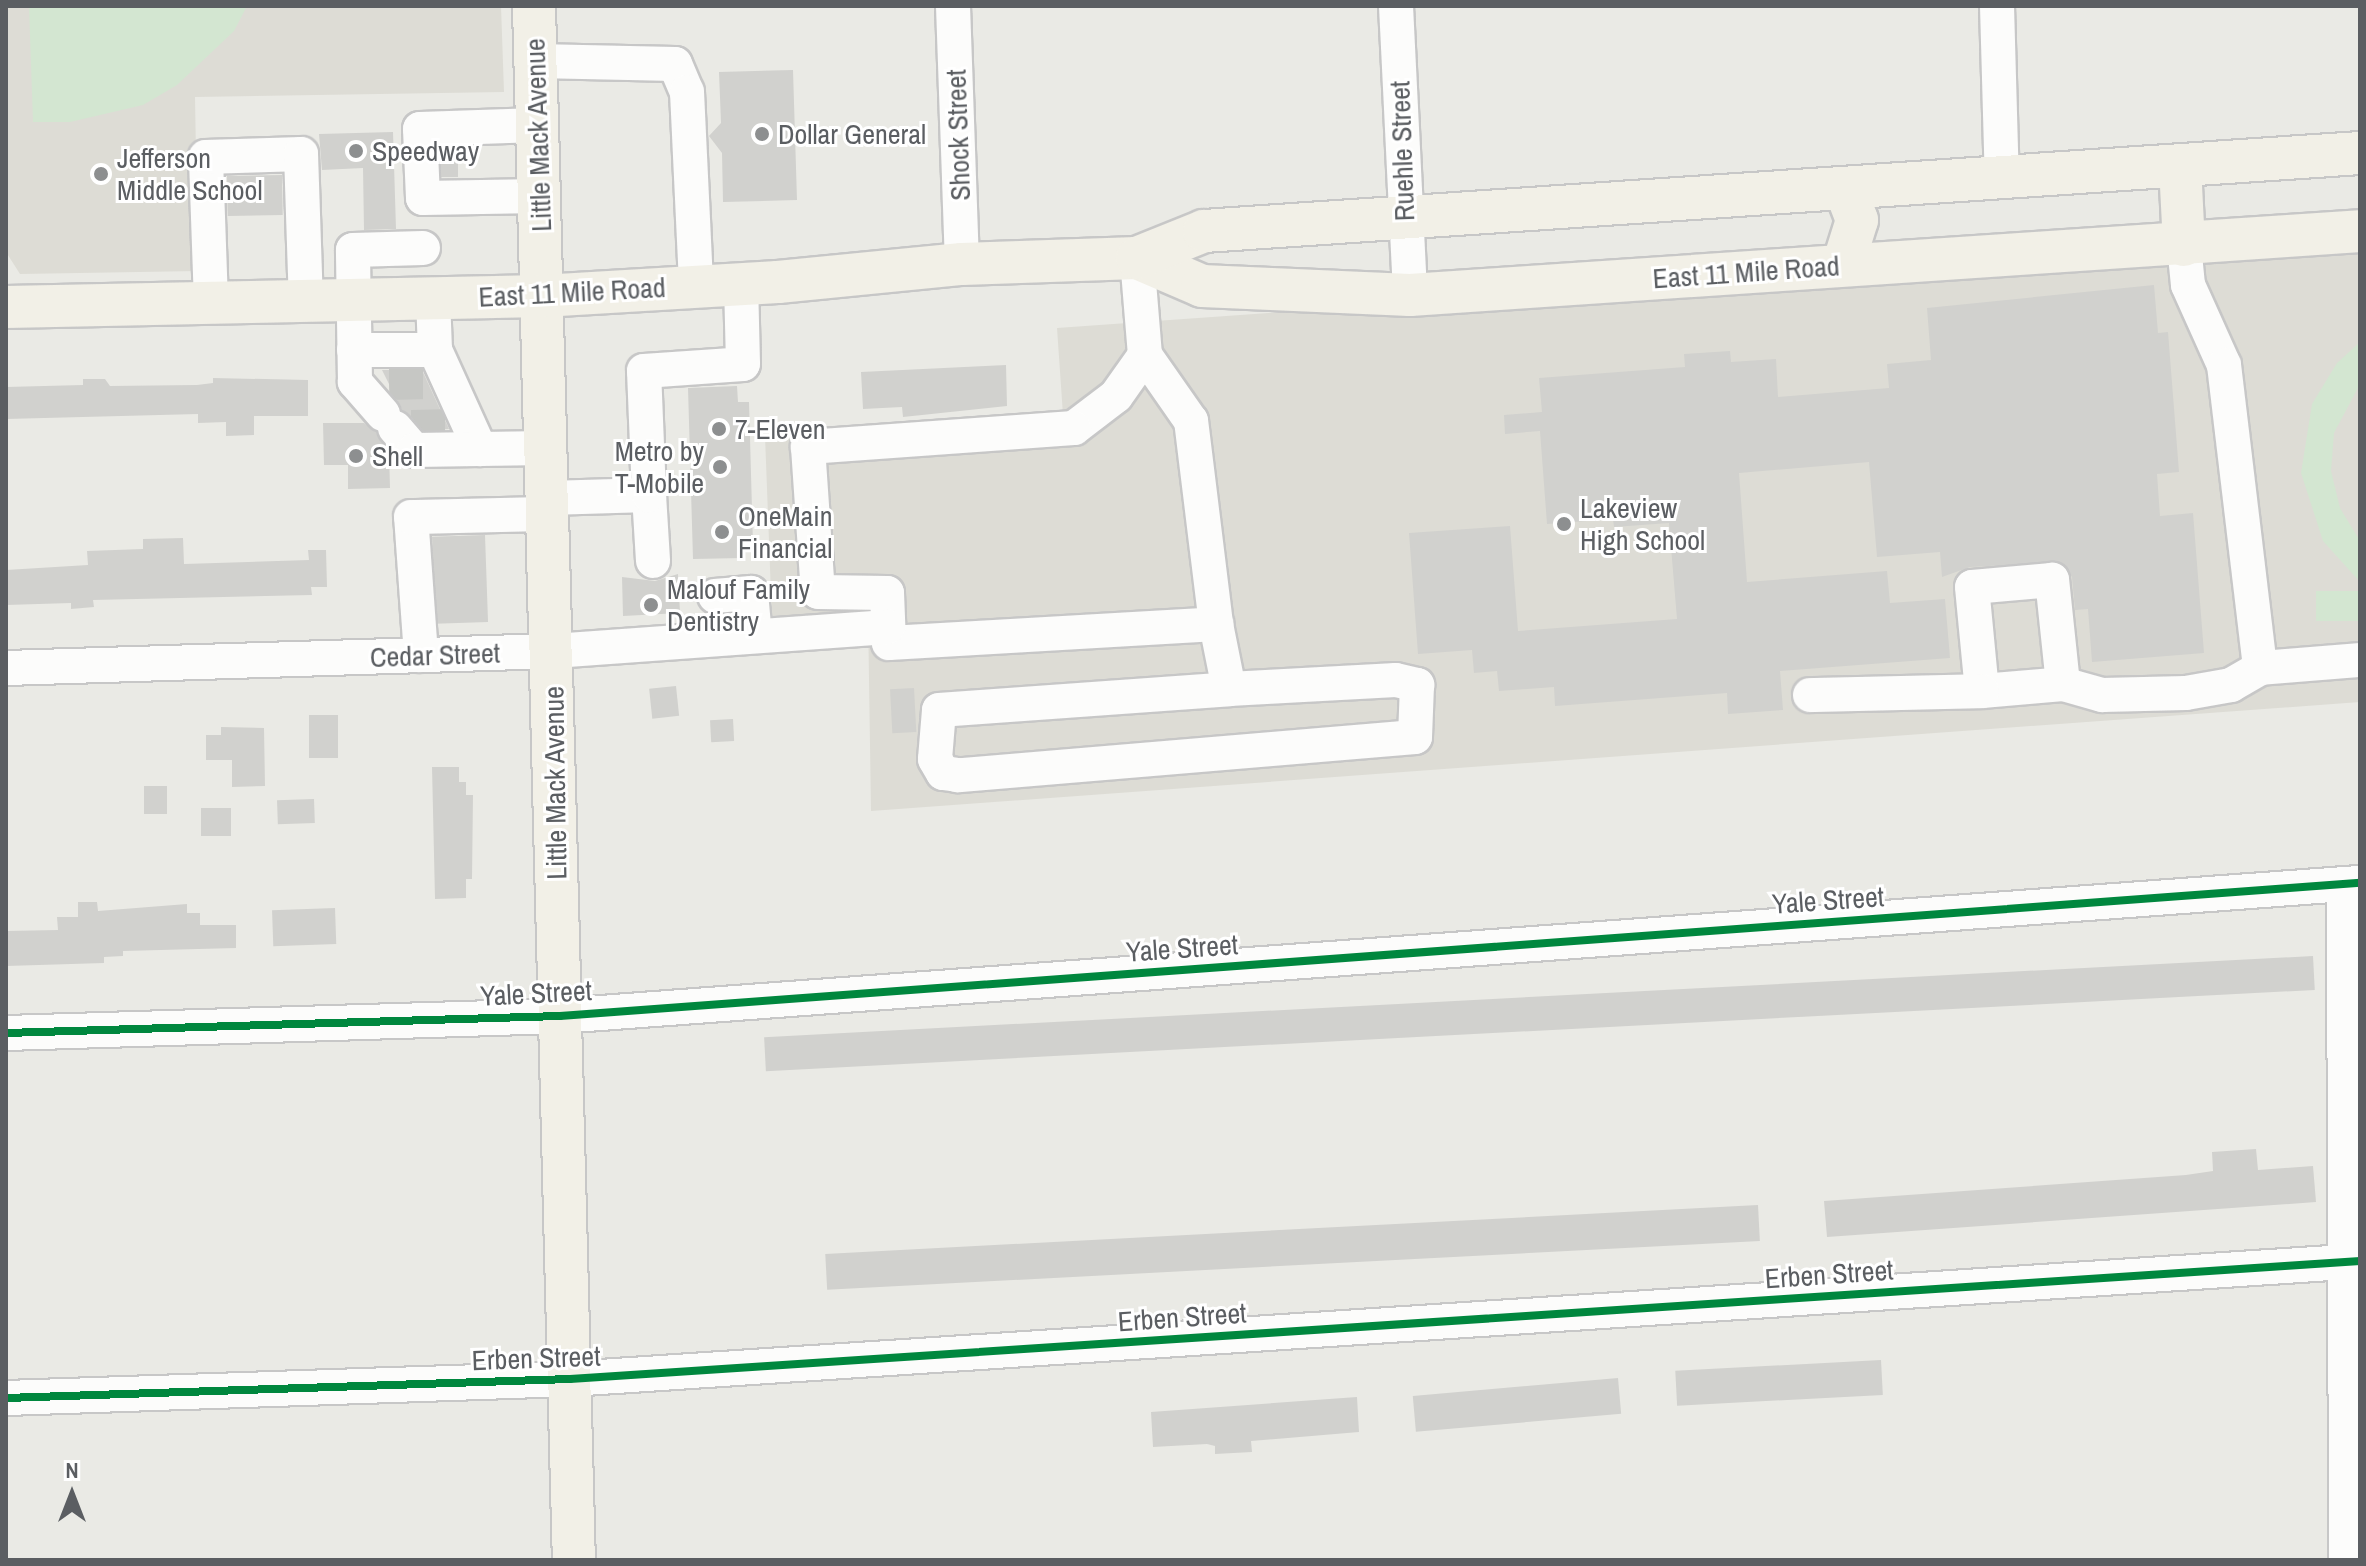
<!DOCTYPE html>
<style>
body{margin:0}
#map{position:relative;width:2366px;height:1566px;overflow:hidden;background:#eaeae5;font-family:"Archivo Narrow",sans-serif}
div>[style]{position:absolute}
.education>*{inset:0;background:#dddcd5}
.green>*{inset:0;background:#d3e6d1;transform-origin:0 0}
.building>*{inset:0;background:#d1d1ce;transform-origin:0 0}
.minor-tunnel>*{height:34px;margin-top:-17px;transform-origin:0;background:repeating-linear-gradient(90deg,#c6c7c4 0 34px,transparent 0 51px)}
.roads{filter:drop-shadow(2px 0 #c7c7c7) drop-shadow(-2px 0 #c7c7c7) drop-shadow(0 2px #c7c7c7) drop-shadow(0 -2px #c7c7c7)}
.minor>*{height:34px;margin:-17px;padding:0 17px;transform-origin:17px;border-radius:17px;background:#fcfcfb}
.major>*{height:42px;margin:-21px;padding:0 21px;transform-origin:21px;border-radius:21px;background:#f2f0e7}
.cycleway>*{height:8px;margin:-4px;padding:0 4px;transform-origin:4px;border-radius:4px;background:#00873e}
.dots>*{width:22px;height:22px;translate:-50% -50%;box-sizing:border-box;border:4px solid #fff;border-radius:50%}
span{translate:-50% -50%;white-space:nowrap;text-align:center;line-height:1.15;-webkit-text-stroke:6px #fff;paint-order:stroke}
.poi-label{font-size:28px;color:#5b5e62}
.left{translate:0 -50%;text-align:left}
.right{translate:-100% -50%;text-align:right}
.street-label{font-size:28px;color:#5b5e62}
.frame{position:absolute;inset:0;border:8px solid #5b5e62;pointer-events:none}
.north{position:absolute;left:32px;top:1454px;width:80px;height:80px;-webkit-text-stroke:6px #fff;paint-order:stroke;rotate:0deg;font-size:22px;font-weight:700;line-height:32px;text-align:center;color:#5b5e62}
.north::after{content:'';display:block;margin:auto;width:28px;height:36px;background:#5b5e62;clip-path:polygon(50% 0,100% 100%,50% 72%,0 100%)}
</style>
<div id="map">
<div class="education">
<div style="clip-path:polygon(6px 6px,501px 6px,504px 92px,195px 97px,198px 271px,20px 274px,6px 252px)"></div>
<div style="clip-path:polygon(2360px 235px,2360px 702px,871px 811px,868px 613px,772px 620px,765px 436px,1063px 415px,1057px 328px)"></div>
</div>
<div class="green">
<div style="clip-path:polygon(29px 6px,247px 6px,234px 31px,177px 85px,143px 105px,70px 122px,33px 122px)"></div>
<div style="clip-path:polygon(2360px 342px,2360px 384px,2334px 433px,2331px 471px,2340px 508px,2360px 541px,2360px 582px,2323px 541px,2301px 473px,2312px 404px,2337px 363px)"></div>
<div style="left:2360px;top:591px;width:30px;height:44px;rotate:90deg"></div>
</div>
<div class="building">
<div style="clip-path:polygon(793px 70px,797px 200px,723px 202px,722px 153px,709px 136px,721px 123px,719px 72px)"></div>
<div style="clip-path:polygon(393px 132px,396px 229px,364px 230px,363px 168px,322px 170px,319px 134px)"></div>
<div style="left:441px;top:150px;width:17px;height:27px"></div>
<div style="left:282px;top:175px;width:40px;height:55px;rotate:89deg"></div>
<div style="clip-path:polygon(2154px 285px,2158px 333px,2168px 332px,2179px 472px,2157px 474px,2160px 516px,2193px 513px,2204px 653px,2092px 662px,2088px 609px,2075px 610px,2072px 577px,2060px 562px,1970px 567px,1942px 577px,1940px 552px,1877px 557px,1869px 462px,1739px 473px,1747px 582px,1887px 571px,1890px 603px,1945px 599px,1950px 658px,1780px 671px,1783px 710px,1728px 714px,1727px 693px,1555px 706px,1554px 687px,1499px 691px,1497px 671px,1474px 673px,1472px 650px,1418px 654px,1409px 533px,1510px 526px,1518px 631px,1677px 619px,1669px 523px,1614px 527px,1613px 519px,1547px 524px,1540px 431px,1505px 434px,1504px 415px,1542px 412px,1539px 378px,1685px 367px,1684px 354px,1730px 351px,1731px 362px,1776px 359px,1778px 397px,1889px 388px,1887px 364px,1931px 360px,1927px 308px)"></div>
<div style="clip-path:polygon(1006px 365px,1007px 406px,903px 417px,902px 407px,863px 409px,861px 372px)"></div>
<div style="clip-path:polygon(382px 370px,422px 370px,449px 429px,423px 430px,402px 410px)"></div>
<div style="clip-path:polygon(213px 378px,308px 380px,308px 416px,254px 416px,254px 435px,226px 436px,226px 422px,198px 423px,198px 414px,6px 419px,6px 387px,83px 385px,83px 379px,105px 379px,110px 386px,197px 385px,213px 383px)"></div>
<div style="clip-path:polygon(737px 386px,738px 402px,749px 402px,753px 545px,742px 545px,742px 558px,693px 559px,688px 388px)"></div>
<div style="clip-path:polygon(323px 423px,364px 423px,376px 432px,389px 451px,390px 488px,348px 489px,348px 465px,324px 465px)"></div>
<div style="left:485px;top:535px;width:87px;height:53px;rotate:88deg"></div>
<div style="clip-path:polygon(183px 538px,184px 564px,309px 560px,308px 550px,326px 550px,327px 587px,311px 587px,312px 595px,93px 600px,94px 607px,71px 609px,71px 603px,6px 605px,6px 570px,88px 565px,87px 551px,143px 549px,143px 539px)"></div>
<div style="clip-path:polygon(678px 574px,680px 613px,623px 616px,622px 577px,655px 581px)"></div>
<div style="left:676px;top:686px;width:30px;height:27px;rotate:84deg"></div>
<div style="left:914px;top:688px;width:44px;height:24px;rotate:87deg"></div>
<div style="left:309px;top:715px;width:29px;height:43px"></div>
<div style="left:733px;top:719px;width:22px;height:23px;rotate:87deg"></div>
<div style="clip-path:polygon(221px 727px,264px 728px,265px 786px,232px 787px,232px 760px,206px 760px,206px 735px,221px 735px)"></div>
<div style="clip-path:polygon(432px 767px,459px 767px,459px 782px,466px 782px,466px 795px,473px 795px,472px 879px,466px 879px,466px 898px,435px 899px)"></div>
<div style="left:144px;top:786px;width:23px;height:28px"></div>
<div style="left:314px;top:799px;width:24px;height:37px;rotate:88deg"></div>
<div style="left:231px;top:808px;width:28px;height:30px;rotate:90deg"></div>
<div style="clip-path:polygon(78px 902px,97px 902px,98px 911px,187px 904px,187px 913px,200px 913px,200px 925px,236px 925px,236px 948px,123px 951px,123px 956px,104px 957px,104px 963px,6px 966px,6px 931px,58px 930px,57px 917px,78px 917px)"></div>
<div style="left:335px;top:908px;width:36px;height:63px;rotate:88deg"></div>
<div style="left:2313px;top:956px;width:34px;height:1551px;rotate:87deg"></div>
<div style="clip-path:polygon(2256px 1149px,2258px 1170px,2313px 1166px,2316px 1202px,1827px 1237px,1824px 1201px,2186px 1175px,2213px 1171px,2212px 1152px)"></div>
<div style="left:1758px;top:1205px;width:36px;height:934px;rotate:87deg"></div>
<div style="left:1881px;top:1360px;width:35px;height:206px;rotate:87deg"></div>
<div style="left:1618px;top:1378px;width:36px;height:206px;rotate:85deg"></div>
<div style="clip-path:polygon(1357px 1397px,1359px 1432px,1251px 1441px,1252px 1452px,1215px 1454px,1215px 1446px,1207px 1444px,1153px 1447px,1151px 1412px)"></div>
</div>
<div class="minor-tunnel">
<div style="left:389px;top:383px;width:40px;rotate:-1.4deg"></div>
<div style="left:411px;top:427px;width:42px;rotate:-1.4deg"></div>
</div>
<div class="roads">
<div class="minor">
<div style="left:953px;top:6px;width:258px;rotate:88deg"></div>
<div style="left:1396px;top:6px;width:289px;rotate:87.2deg"></div>
<div style="left:1997px;top:6px;width:174px;rotate:88.4deg"></div>
<div style="left:536px;top:61px;width:139px;rotate:1.2deg"></div>
<div style="left:675px;top:64px;width:30px;rotate:67deg"></div>
<div style="left:687px;top:92px;width:194px;rotate:87.3deg"></div>
<div style="left:538px;top:125px;width:118px;rotate:178.1deg"></div>
<div style="left:420px;top:129px;width:69px;rotate:87.5deg"></div>
<div style="left:423px;top:198px;width:117px;rotate:-1deg"></div>
<div style="left:2184px;top:245px;width:40px;rotate:84.3deg"></div>
<div style="left:2188px;top:285px;width:88px;rotate:65.8deg"></div>
<div style="left:2224px;top:365px;width:305px;rotate:83.2deg"></div>
<div style="left:2260px;top:668px;width:100px;rotate:-4.6deg"></div>
<div style="left:1137px;top:258px;width:97px;rotate:85.3deg"></div>
<div style="left:1145px;top:355px;width:50px;rotate:125.3deg"></div>
<div style="left:1116px;top:396px;width:53px;rotate:142.7deg"></div>
<div style="left:1074px;top:428px;width:267px;rotate:175.9deg"></div>
<div style="left:808px;top:447px;width:145px;rotate:86.1deg"></div>
<div style="left:818px;top:592px;width:69px;rotate:0.8deg"></div>
<div style="left:887px;top:593px;width:50px;rotate:87.7deg"></div>
<div style="left:889px;top:643px;width:328px;rotate:-3.3deg"></div>
<div style="left:1216px;top:624px;width:205px;rotate:-97deg"></div>
<div style="left:1191px;top:421px;width:80px;rotate:-124.9deg"></div>
<div style="left:433px;top:298px;width:52px;rotate:87.8deg"></div>
<div style="left:435px;top:350px;width:109px;rotate:65.6deg"></div>
<div style="left:211px;top:303px;width:146px;rotate:-92deg"></div>
<div style="left:206px;top:157px;width:95px;rotate:-1.8deg"></div>
<div style="left:301px;top:154px;width:147px;rotate:88.1deg"></div>
<div style="left:354px;top:350px;width:81px"></div>
<div style="left:383px;top:414px;width:43px;rotate:-131.2deg"></div>
<div style="left:355px;top:382px;width:132px;rotate:-90.9deg"></div>
<div style="left:353px;top:250px;width:70px;rotate:-1.6deg"></div>
<div style="left:395px;top:428px;width:29px;rotate:49deg"></div>
<div style="left:414px;top:450px;width:132px;rotate:-0.9deg"></div>
<div style="left:649px;top:495px;width:66px;rotate:86.5deg"></div>
<div style="left:548px;top:498px;width:101px;rotate:-1.7deg"></div>
<div style="left:649px;top:495px;width:124px;rotate:-92.3deg"></div>
<div style="left:644px;top:371px;width:99px;rotate:-4deg"></div>
<div style="left:743px;top:364px;width:80px;rotate:-91.4deg"></div>
<div style="left:715px;top:596px;width:36px;rotate:-5deg"></div>
<div style="left:751px;top:593px;width:43px;rotate:84.7deg"></div>
<div style="left:1216px;top:624px;width:66px;rotate:78.7deg"></div>
<div style="left:1229px;top:689px;width:167px;rotate:-3.1deg"></div>
<div style="left:1396px;top:680px;width:22px;rotate:13deg"></div>
<div style="left:1417px;top:685px;width:52px;rotate:92.2deg"></div>
<div style="left:1415px;top:737px;width:459px;rotate:175.2deg"></div>
<div style="left:958px;top:775px;width:15px;rotate:-172deg"></div>
<div style="left:943px;top:773px;width:16px;rotate:-120deg"></div>
<div style="left:935px;top:759px;width:49px;rotate:-85.3deg"></div>
<div style="left:939px;top:710px;width:291px;rotate:-4.1deg"></div>
<div style="left:421px;top:655px;width:138px;rotate:-94.1deg"></div>
<div style="left:411px;top:517px;width:137px;rotate:-1.3deg"></div>
<div style="left:6px;top:668px;width:547px;rotate:-1.78deg"></div>
<div style="left:553px;top:651px;width:336px;rotate:-4.1deg"></div>
<div style="left:2063px;top:684px;width:105px;rotate:-96deg"></div>
<div style="left:2052px;top:580px;width:80px;rotate:175deg"></div>
<div style="left:1972px;top:587px;width:104px;rotate:84.5deg"></div>
<div style="left:1982px;top:691px;width:81px;rotate:-4.9deg"></div>
<div style="left:2063px;top:684px;width:41px;rotate:15.8deg"></div>
<div style="left:2102px;top:695px;width:84px;rotate:-1.4deg"></div>
<div style="left:2186px;top:693px;width:46px;rotate:-10.1deg"></div>
<div style="left:2231px;top:685px;width:34px;rotate:-30deg"></div>
<div style="left:1810px;top:695px;width:172px;rotate:-1.3deg"></div>
<div style="left:2344px;top:884px;width:676px;rotate:89.83deg"></div>
<div style="left:6px;top:1033px;width:554px;rotate:-1.76deg"></div>
<div style="left:560px;top:1016px;width:1805px;rotate:-4.23deg"></div>
<div style="left:6px;top:1398px;width:564px;rotate:-1.93deg"></div>
<div style="left:570px;top:1379px;width:1794px;rotate:-3.77deg"></div>
</div>
<div class="major">
<div style="left:534px;top:6px;width:1555px;rotate:88.53deg"></div>
<div style="left:2180px;top:166px;width:79px;rotate:87.1deg"></div>
<div style="left:1137px;top:258px;width:71px;rotate:23.3deg"></div>
<div style="left:1202px;top:286px;width:208px;rotate:2.5deg"></div>
<div style="left:1410px;top:295px;width:952px;rotate:-3.85deg"></div>
<div style="left:1843px;top:265px;width:47px;rotate:-72.7deg"></div>
<div style="left:1857px;top:220px;width:33px;rotate:-111deg"></div>
<div style="left:6px;top:307px;width:536px;rotate:-1.18deg"></div>
<div style="left:542px;top:296px;width:236px;rotate:-3.4deg"></div>
<div style="left:778px;top:282px;width:185px;rotate:-5.6deg"></div>
<div style="left:962px;top:264px;width:175px;rotate:-2deg"></div>
<div style="left:1137px;top:258px;width:72px;rotate:-21.9deg"></div>
<div style="left:1204px;top:231px;width:1159px;rotate:-3.86deg"></div>
</div>
</div>
<div class="cycleway">
<div style="left:6px;top:1033px;width:554px;rotate:-1.76deg"></div>
<div style="left:560px;top:1016px;width:1805px;rotate:-4.23deg"></div>
<div style="left:6px;top:1398px;width:564px;rotate:-1.93deg"></div>
<div style="left:570px;top:1379px;width:1794px;rotate:-3.77deg"></div>
</div>
<div class="dots">
<div style="left:762px;top:134px;background:#8d8f90"></div>
<div style="left:356px;top:151px;background:#8d8f90"></div>
<div style="left:101px;top:174px;background:#8d8f90"></div>
<div style="left:719px;top:429px;background:#8d8f90"></div>
<div style="left:356px;top:456px;background:#8d8f90"></div>
<div style="left:720px;top:467px;background:#8d8f90"></div>
<div style="left:1564px;top:524px;background:#8d8f90"></div>
<div style="left:722px;top:532px;background:#8d8f90"></div>
<div style="left:651px;top:605px;background:#8d8f90"></div>
</div>
<div class="poi-label">
<span class="left" style="left:778px;top:134px">Dollar General</span>
<span class="left" style="left:372px;top:151px">Speedway</span>
<span class="left" style="left:117px;top:174px">Jefferson<br>Middle School</span>
<span class="left" style="left:735px;top:429px">7-Eleven</span>
<span class="right" style="left:704px;top:467px">Metro by<br>T-Mobile</span>
<span class="left" style="left:372px;top:456px">Shell</span>
<span class="left" style="left:1580px;top:524px">Lakeview<br>High School</span>
<span class="left" style="left:738px;top:532px">OneMain<br>Financial</span>
<span class="left" style="left:667px;top:605px">Malouf Family<br>Dentistry</span>
</div>
<div class="street-label">
<span style="left:538px;top:135px;rotate:-92deg">Little Mack Avenue</span>
<span style="left:958px;top:135px;rotate:-92deg">Shock Street</span>
<span style="left:1402px;top:151px;rotate:-92deg">Ruehle Street</span>
<span style="left:1746px;top:272px;rotate:-4deg">East 11 Mile Road</span>
<span style="left:572px;top:292px;rotate:-3deg">East 11 Mile Road</span>
<span style="left:435px;top:655px;rotate:-2deg">Cedar Street</span>
<span style="left:555px;top:783px;rotate:-91deg">Little Mack Avenue</span>
<span style="left:1828px;top:900px;rotate:-4deg">Yale Street</span>
<span style="left:1182px;top:948px;rotate:-4deg">Yale Street</span>
<span style="left:536px;top:993px;rotate:-3deg">Yale Street</span>
<span style="left:1829px;top:1274px;rotate:-4deg">Erben Street</span>
<span style="left:1182px;top:1317px;rotate:-4deg">Erben Street</span>
<span style="left:536px;top:1358px;rotate:-2deg">Erben Street</span>
</div>
<div class="frame"></div>
<div class="north">N</div>
</div>
